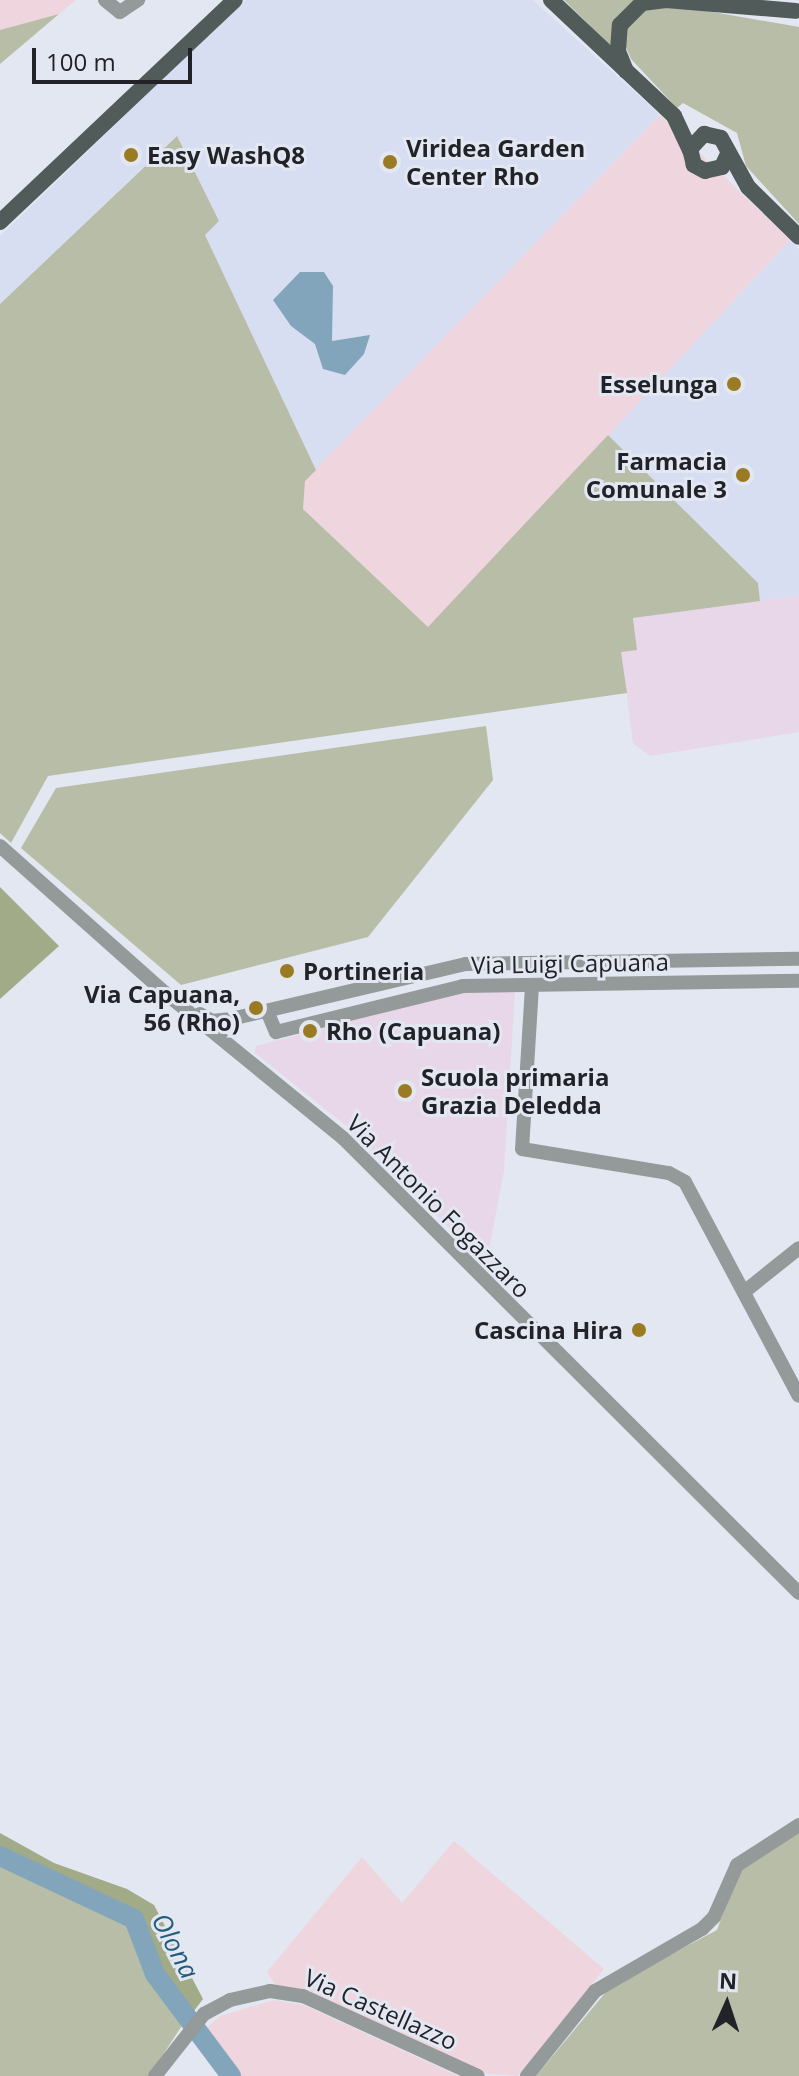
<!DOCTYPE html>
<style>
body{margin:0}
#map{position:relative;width:799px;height:2076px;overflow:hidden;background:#e3e7f2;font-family:"Open Sans",sans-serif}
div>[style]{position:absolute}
.built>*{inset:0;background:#d8def1}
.industrial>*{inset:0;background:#efd5dd}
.education>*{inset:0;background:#e8d7e9}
.green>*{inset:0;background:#b7bda7}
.forest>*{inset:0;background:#a1ab88}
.water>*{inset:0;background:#82a5bb}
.river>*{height:20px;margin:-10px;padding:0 10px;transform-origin:10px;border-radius:10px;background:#82a5bb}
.minor>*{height:14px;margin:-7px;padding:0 7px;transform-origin:7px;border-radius:7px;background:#949a99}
.major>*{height:16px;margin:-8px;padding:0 8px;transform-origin:8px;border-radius:8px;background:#505b5a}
.dots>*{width:22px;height:22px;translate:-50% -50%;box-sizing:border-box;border:4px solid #e3e7f2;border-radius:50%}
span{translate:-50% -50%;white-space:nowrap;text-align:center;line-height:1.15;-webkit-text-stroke:6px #e3e7f2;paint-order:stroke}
.poi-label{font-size:24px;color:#222328;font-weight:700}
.left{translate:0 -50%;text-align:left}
.right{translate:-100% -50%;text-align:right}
.street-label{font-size:24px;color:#222328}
.water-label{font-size:26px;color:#215d7d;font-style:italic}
.north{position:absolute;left:687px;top:1964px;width:80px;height:80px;-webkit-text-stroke:6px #e3e7f2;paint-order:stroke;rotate:3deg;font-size:22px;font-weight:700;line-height:32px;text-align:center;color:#222328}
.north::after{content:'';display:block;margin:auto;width:28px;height:36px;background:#222328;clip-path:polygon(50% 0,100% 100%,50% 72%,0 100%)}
.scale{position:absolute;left:32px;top:48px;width:160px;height:36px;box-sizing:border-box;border:4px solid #222328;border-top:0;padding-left:10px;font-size:24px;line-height:28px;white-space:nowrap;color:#222328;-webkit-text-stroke:6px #e3e7f2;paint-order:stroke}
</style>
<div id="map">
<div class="built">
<div style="clip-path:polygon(245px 0,533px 0,660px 115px,316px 470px,205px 235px,219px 221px,176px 136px,0 304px,0 236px)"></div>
<div style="clip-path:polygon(790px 240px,799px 249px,799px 595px,760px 601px,758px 583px,608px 435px)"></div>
</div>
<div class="industrial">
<div style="clip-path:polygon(0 0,76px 0,59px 14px,0 30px)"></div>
<div style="clip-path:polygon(660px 115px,790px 240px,429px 628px,303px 509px,305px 480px)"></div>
<div style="clip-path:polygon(454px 1841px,604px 1969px,518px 2076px,481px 2073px,276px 1986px,267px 1972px,362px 1857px,402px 1903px)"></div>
<div style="clip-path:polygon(274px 2000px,304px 2005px,458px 2076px,232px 2076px,201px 2033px,220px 2016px)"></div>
</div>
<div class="education">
<div style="clip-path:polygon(799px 595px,799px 732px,650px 756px,633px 743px,621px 652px,637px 649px,633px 618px)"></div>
<div style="clip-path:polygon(467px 990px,515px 992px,504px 1171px,486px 1265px,349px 1128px,255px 1053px,256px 1046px)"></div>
</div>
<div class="green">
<div style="clip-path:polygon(564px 0,642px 0,614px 49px)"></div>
<div style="clip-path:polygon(673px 5px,799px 27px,799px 224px,746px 166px,737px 133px,683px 103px,677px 108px,631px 59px,624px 42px,627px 26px,640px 10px)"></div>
<div style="clip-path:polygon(59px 14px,0 64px,0 30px)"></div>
<div style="clip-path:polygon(177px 136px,219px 221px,205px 235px,316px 470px,305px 481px,303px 509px,428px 627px,608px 435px,758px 583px,760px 601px,633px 618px,637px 650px,621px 652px,627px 693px,48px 776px,11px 843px,0 833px,0 304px)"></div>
<div style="clip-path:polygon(486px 726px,493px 780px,368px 937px,181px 985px,21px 848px,56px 788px)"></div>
<div style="clip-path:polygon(799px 1832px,799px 2076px,536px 2076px,610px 1987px,717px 1930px,739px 1870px)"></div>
<div style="clip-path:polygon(0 1865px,115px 1914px,133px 1928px,148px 1978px,183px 2024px,149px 2076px,0 2076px)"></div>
</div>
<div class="forest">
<div style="clip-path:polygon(0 887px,59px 946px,0 999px)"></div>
<div style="clip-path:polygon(0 1833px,54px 1863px,127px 1889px,154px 1905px,203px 1999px,190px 2016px,159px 1971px,139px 1915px,6px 1856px,0 1852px)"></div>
</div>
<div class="water">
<div style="clip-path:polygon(300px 272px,324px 272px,333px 286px,332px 341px,370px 335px,364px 354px,345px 375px,323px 369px,315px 344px,291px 326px,273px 300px)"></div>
</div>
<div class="river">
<div style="left:0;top:1856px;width:148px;rotate:25.2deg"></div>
<div style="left:134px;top:1919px;width:59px;rotate:69.1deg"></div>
<div style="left:155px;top:1974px;width:127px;rotate:53.3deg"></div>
</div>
<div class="minor">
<div style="left:105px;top:0;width:19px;rotate:39deg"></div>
<div style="left:120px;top:12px;width:22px;rotate:-34deg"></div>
<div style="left:0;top:846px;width:220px;rotate:41.7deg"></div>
<div style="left:164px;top:992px;width:231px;rotate:39.2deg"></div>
<div style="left:343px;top:1138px;width:644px;rotate:44.94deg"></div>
<div style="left:532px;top:986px;width:163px;rotate:93.5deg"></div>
<div style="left:522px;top:1149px;width:149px;rotate:9.3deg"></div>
<div style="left:669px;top:1173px;width:18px;rotate:29deg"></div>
<div style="left:685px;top:1182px;width:242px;rotate:62deg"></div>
<div style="left:267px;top:1011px;width:23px;rotate:67deg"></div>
<div style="left:276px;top:1032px;width:193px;rotate:-13.8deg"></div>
<div style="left:463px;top:986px;width:336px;rotate:-0.9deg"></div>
<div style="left:200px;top:1014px;width:14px;rotate:30deg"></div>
<div style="left:212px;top:1021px;width:19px;rotate:-6deg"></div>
<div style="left:231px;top:1019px;width:241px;rotate:-13.2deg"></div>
<div style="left:466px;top:964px;width:333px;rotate:-0.9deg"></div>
<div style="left:744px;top:1292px;width:70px;rotate:-38.7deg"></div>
<div style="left:155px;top:2076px;width:79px;rotate:-51.7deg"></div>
<div style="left:204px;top:2014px;width:30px;rotate:-28deg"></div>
<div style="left:230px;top:2000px;width:41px;rotate:-12.7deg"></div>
<div style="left:270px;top:1991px;width:33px;rotate:9deg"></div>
<div style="left:303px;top:1996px;width:192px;rotate:24.6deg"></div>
<div style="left:527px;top:2076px;width:109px;rotate:-51.3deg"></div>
<div style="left:595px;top:1991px;width:124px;rotate:-30.1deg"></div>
<div style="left:702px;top:1929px;width:17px;rotate:-45deg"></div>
<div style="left:714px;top:1917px;width:57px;rotate:-66.1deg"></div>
<div style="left:737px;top:1865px;width:74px;rotate:-32.8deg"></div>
</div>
<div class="major">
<div style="left:551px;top:0;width:169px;rotate:43.3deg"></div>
<div style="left:674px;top:116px;width:38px;rotate:65deg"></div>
<div style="left:626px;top:71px;width:22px;rotate:-112deg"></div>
<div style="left:618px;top:51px;width:26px;rotate:-86deg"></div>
<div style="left:620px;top:25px;width:31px;rotate:-45deg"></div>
<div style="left:642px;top:3px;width:24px;rotate:-7deg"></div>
<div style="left:666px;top:0;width:130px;rotate:4.8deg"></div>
<div style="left:728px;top:154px;width:14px;rotate:115deg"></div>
<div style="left:722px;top:167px;width:17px;rotate:167deg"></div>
<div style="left:705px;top:171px;width:13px;rotate:-151deg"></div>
<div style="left:694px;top:165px;width:16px;rotate:-104deg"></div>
<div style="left:690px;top:149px;width:21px;rotate:-47deg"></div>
<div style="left:704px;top:134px;width:17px;rotate:13deg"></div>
<div style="left:721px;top:138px;width:56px;rotate:61.1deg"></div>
<div style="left:748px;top:187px;width:71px;rotate:44.4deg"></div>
<div style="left:0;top:222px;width:323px;rotate:-43.4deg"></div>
</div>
<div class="dots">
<div style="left:131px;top:155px;background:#9a7b24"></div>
<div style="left:390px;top:162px;background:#9a7b24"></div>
<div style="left:734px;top:384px;background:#9a7b24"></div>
<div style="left:743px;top:475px;background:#9a7b24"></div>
<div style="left:287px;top:971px;background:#9a7b24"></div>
<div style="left:256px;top:1008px;background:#9a7b24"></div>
<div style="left:310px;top:1031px;background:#9a7b24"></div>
<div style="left:405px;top:1091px;background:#9a7b24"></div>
<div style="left:639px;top:1330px;background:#9a7b24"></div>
</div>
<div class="poi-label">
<span class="left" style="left:406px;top:162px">Viridea Garden<br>Center Rho</span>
<span class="left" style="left:147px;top:155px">Easy WashQ8</span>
<span class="right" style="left:718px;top:384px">Esselunga</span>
<span class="right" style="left:727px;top:475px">Farmacia<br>Comunale 3</span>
<span class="left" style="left:303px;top:971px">Portineria</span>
<span class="right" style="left:240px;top:1008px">Via Capuana,<br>56 (Rho)</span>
<span class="left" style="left:326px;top:1031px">Rho (Capuana)</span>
<span class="left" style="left:421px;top:1091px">Scuola primaria<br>Grazia Deledda</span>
<span class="right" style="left:623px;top:1330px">Cascina Hira</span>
</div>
<div class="street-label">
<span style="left:570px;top:963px;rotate:-1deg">Via Luigi Capuana</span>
<span style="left:439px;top:1206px;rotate:45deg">Via Antonio Fogazzaro</span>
<span style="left:381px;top:2009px;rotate:24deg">Via Castellazzo</span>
</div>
<div class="water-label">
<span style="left:175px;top:1946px;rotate:62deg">Olona</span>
</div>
<div class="north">N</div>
<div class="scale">100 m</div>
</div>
